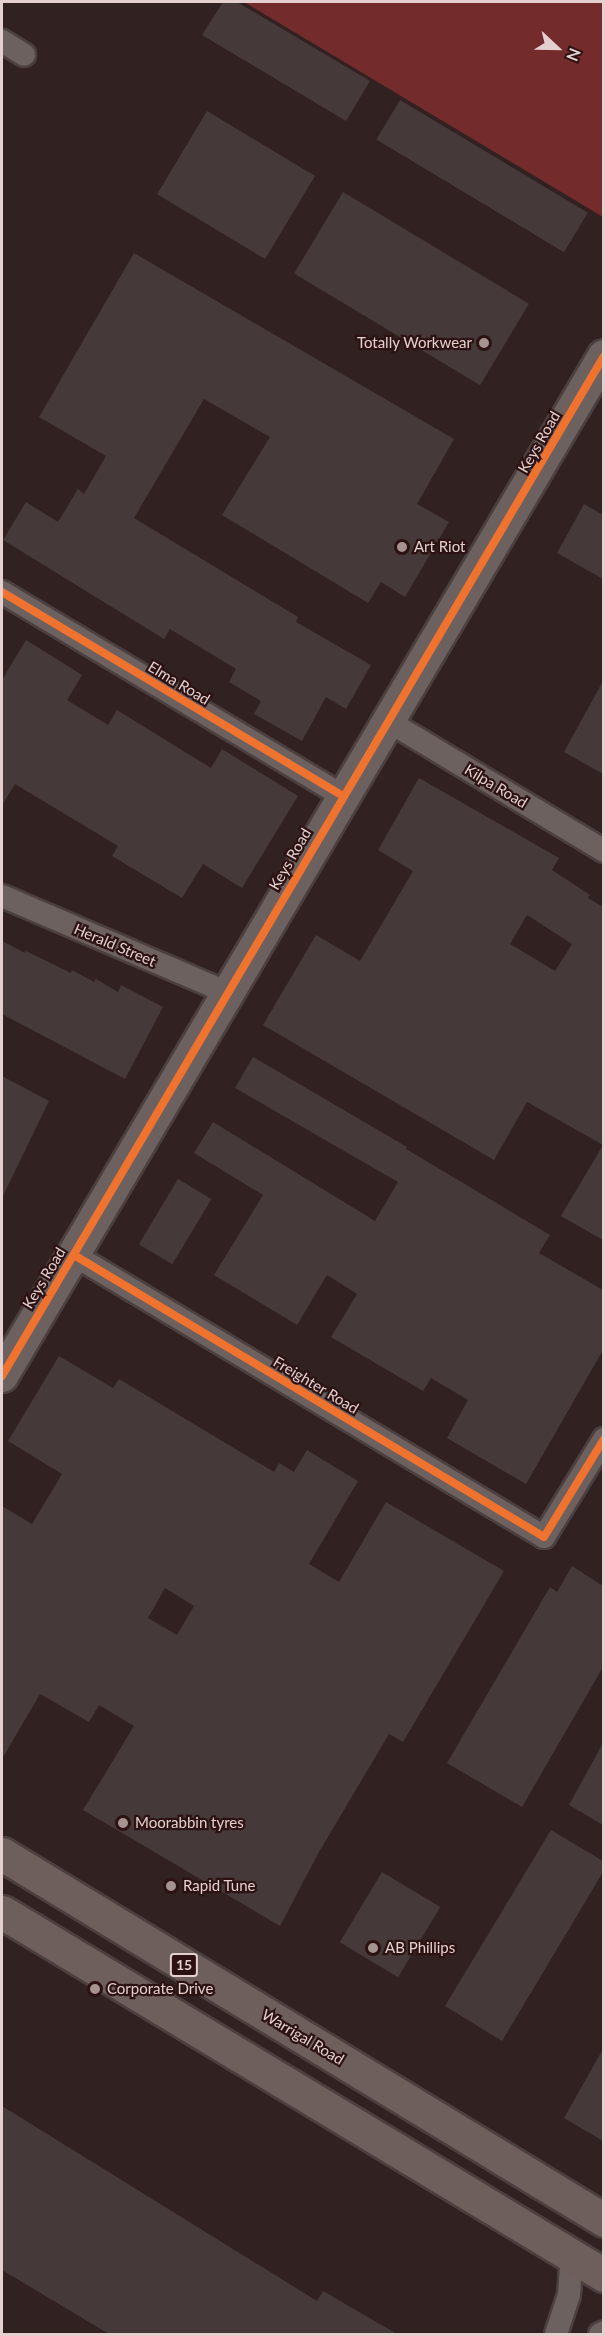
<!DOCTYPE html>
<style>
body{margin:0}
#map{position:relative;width:605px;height:2336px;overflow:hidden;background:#312221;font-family:Lato,sans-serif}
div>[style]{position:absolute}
.green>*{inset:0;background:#732b2b}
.building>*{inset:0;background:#463939;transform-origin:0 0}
.roads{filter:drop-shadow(2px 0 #4c3f3f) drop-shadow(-2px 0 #4c3f3f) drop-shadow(0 2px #4c3f3f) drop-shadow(0 -2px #4c3f3f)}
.street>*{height:22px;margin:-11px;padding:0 11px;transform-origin:11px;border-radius:11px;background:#6d6160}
.secondary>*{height:32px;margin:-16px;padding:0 16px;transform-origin:16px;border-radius:16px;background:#6d6160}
.highway>*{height:33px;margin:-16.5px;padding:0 16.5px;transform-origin:16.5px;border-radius:16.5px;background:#6e5e5c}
.cycleway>*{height:8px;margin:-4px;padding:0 4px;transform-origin:4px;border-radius:4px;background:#ef722f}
.dots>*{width:16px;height:16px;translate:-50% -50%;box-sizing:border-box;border:3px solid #2c1212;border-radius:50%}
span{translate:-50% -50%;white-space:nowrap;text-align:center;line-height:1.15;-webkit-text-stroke:4.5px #2c1212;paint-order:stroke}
.shield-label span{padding:2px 4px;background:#2c1212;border:2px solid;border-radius:4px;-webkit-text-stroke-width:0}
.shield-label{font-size:14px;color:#e3d0cf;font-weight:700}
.poi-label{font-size:15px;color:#e3d0cf}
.right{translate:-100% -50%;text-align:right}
.left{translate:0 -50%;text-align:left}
.street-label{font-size:15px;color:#e3d0cf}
.frame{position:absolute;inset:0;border:3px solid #e3d0cf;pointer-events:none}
.north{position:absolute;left:527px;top:18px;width:60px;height:60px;-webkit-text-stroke:4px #2c1212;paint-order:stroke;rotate:112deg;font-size:16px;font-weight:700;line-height:24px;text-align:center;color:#e3d0cf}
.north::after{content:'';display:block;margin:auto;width:21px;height:27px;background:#e3d0cf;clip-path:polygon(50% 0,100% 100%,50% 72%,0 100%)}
</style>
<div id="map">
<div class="green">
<div style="clip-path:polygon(244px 2px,603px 2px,603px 217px)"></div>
</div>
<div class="building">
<div style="clip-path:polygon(223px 2px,237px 2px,370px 81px,346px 121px,202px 35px)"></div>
<div style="left:400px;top:100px;width:219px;height:46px;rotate:31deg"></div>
<div style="left:207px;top:111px;width:126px;height:97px;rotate:31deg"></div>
<div style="left:343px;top:192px;width:217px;height:95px;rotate:31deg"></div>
<div style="clip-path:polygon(134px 253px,454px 439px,417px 504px,449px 522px,405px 597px,381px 582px,368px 603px,222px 515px,270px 437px,204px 399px,134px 518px,298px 617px,296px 622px,371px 665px,346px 709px,326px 697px,302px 741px,254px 714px,261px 701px,229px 682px,236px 669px,170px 629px,164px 639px,3px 540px,26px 502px,58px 522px,78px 489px,84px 494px,106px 456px,39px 417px)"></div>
<div style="clip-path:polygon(584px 504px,603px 515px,603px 579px,557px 553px)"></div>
<div style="clip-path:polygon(26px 640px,82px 675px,67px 700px,108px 725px,117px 710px,211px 768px,222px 749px,298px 796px,242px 888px,203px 864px,182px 898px,112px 856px,118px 846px,15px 784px,2px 805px,2px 680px)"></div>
<div style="clip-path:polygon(603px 681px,603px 774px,564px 752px)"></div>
<div style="clip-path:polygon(evenodd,419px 778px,559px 858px,552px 870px,590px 895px,588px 898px,603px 907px,603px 1240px,561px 1216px,603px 1145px,527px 1102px,494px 1160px,263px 1025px,316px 935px,360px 961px,413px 871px,378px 850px,419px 778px,527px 915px,572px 944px,555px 971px,510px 944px,527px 915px)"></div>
<div style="clip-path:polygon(2px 941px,25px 953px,26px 951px,71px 973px,72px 970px,94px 982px,96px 979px,118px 992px,121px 985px,163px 1007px,125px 1079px,2px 1014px)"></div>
<div style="clip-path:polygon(253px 1057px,407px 1147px,406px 1149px,550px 1235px,539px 1253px,603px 1290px,603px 1350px,526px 1484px,447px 1438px,468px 1400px,431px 1378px,423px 1391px,331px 1337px,357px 1294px,327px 1275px,297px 1325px,214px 1275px,263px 1195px,194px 1153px,213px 1122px,375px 1221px,398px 1182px,235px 1088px)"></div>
<div style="clip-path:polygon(2px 1076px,49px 1101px,2px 1198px)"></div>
<div style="left:178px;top:1179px;width:39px;height:76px;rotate:31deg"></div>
<div style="clip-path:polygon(evenodd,59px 1356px,113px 1388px,119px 1379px,274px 1472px,279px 1463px,294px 1472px,307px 1450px,358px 1481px,309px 1564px,339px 1582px,386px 1502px,504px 1571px,403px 1742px,389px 1734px,319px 1852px,280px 1926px,83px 1810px,134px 1726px,99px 1705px,89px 1722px,40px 1694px,2px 1759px,2px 1506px,32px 1524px,62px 1474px,8px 1441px,59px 1356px,165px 1588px,194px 1606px,177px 1635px,148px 1618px,165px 1588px)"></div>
<div style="clip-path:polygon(572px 1566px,603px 1586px,603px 1667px,522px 1807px,447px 1763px,550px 1587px,557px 1592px)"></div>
<div style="clip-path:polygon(603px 1743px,603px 1825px,569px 1805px)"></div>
<div style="clip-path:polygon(551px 1830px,603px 1861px,603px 1872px,502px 2041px,445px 2006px)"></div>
<div style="left:382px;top:1872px;width:68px;height:82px;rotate:31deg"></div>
<div style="clip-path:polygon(603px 2049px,603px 2141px,564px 2118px)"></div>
<div style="clip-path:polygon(2px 2106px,317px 2301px,323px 2291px,397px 2334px,109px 2334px,2px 2270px)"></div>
</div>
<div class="roads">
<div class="street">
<div style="left:2px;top:41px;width:26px;rotate:32deg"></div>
<div style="left:2px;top:592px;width:397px;rotate:30.9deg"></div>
<div style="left:388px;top:721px;width:252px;rotate:31deg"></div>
<div style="left:2px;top:896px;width:246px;rotate:23.2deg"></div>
<div style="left:74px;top:1255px;width:548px;rotate:30.96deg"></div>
<div style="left:544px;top:1537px;width:115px;rotate:-58.5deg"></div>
<div style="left:556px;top:2334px;width:41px;rotate:-71.6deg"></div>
<div style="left:569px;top:2295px;width:39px;rotate:-86deg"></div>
<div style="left:600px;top:2334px;width:4px;rotate:-27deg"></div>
</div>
<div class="secondary">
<div style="left:2px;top:1376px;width:1184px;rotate:-59.45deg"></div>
</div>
<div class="highway">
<div style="left:2px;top:1854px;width:705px;rotate:31.3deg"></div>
<div style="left:2px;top:1912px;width:703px;rotate:31.09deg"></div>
</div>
</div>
<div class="cycleway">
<div style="left:2px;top:592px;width:397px;rotate:30.9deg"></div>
<div style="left:74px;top:1255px;width:548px;rotate:30.96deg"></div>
<div style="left:544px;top:1537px;width:115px;rotate:-58.5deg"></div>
<div style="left:2px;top:1376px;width:1184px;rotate:-59.45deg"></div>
</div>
<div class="dots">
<div style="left:484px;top:343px;background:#a59392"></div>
<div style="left:402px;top:547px;background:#a59392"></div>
<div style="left:123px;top:1823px;background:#a59392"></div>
<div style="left:171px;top:1886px;background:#a59392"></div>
<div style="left:373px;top:1948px;background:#a59392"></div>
<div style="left:95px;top:1989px;background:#a59392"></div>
</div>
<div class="shield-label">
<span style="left:184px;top:1965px">15</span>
</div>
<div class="poi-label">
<span class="right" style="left:472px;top:343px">Totally Workwear</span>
<span class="left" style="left:414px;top:547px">Art Riot</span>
<span class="left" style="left:135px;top:1823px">Moorabbin tyres</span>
<span class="left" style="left:183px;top:1886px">Rapid Tune</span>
<span class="left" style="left:385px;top:1948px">AB Phillips</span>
<span class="left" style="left:107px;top:1989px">Corporate Drive</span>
</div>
<div class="street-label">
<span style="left:539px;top:442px;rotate:-60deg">Keys Road</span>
<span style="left:179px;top:683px;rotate:31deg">Elma Road</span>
<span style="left:496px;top:786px;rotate:31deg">Kilpa Road</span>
<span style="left:290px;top:859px;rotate:-60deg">Keys Road</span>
<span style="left:115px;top:945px;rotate:23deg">Herald Street</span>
<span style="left:44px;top:1278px;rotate:-59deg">Keys Road</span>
<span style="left:316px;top:1385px;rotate:31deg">Freighter Road</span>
<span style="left:303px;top:2037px;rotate:31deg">Warrigal Road</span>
</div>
<div class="frame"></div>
<div class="north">N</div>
</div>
